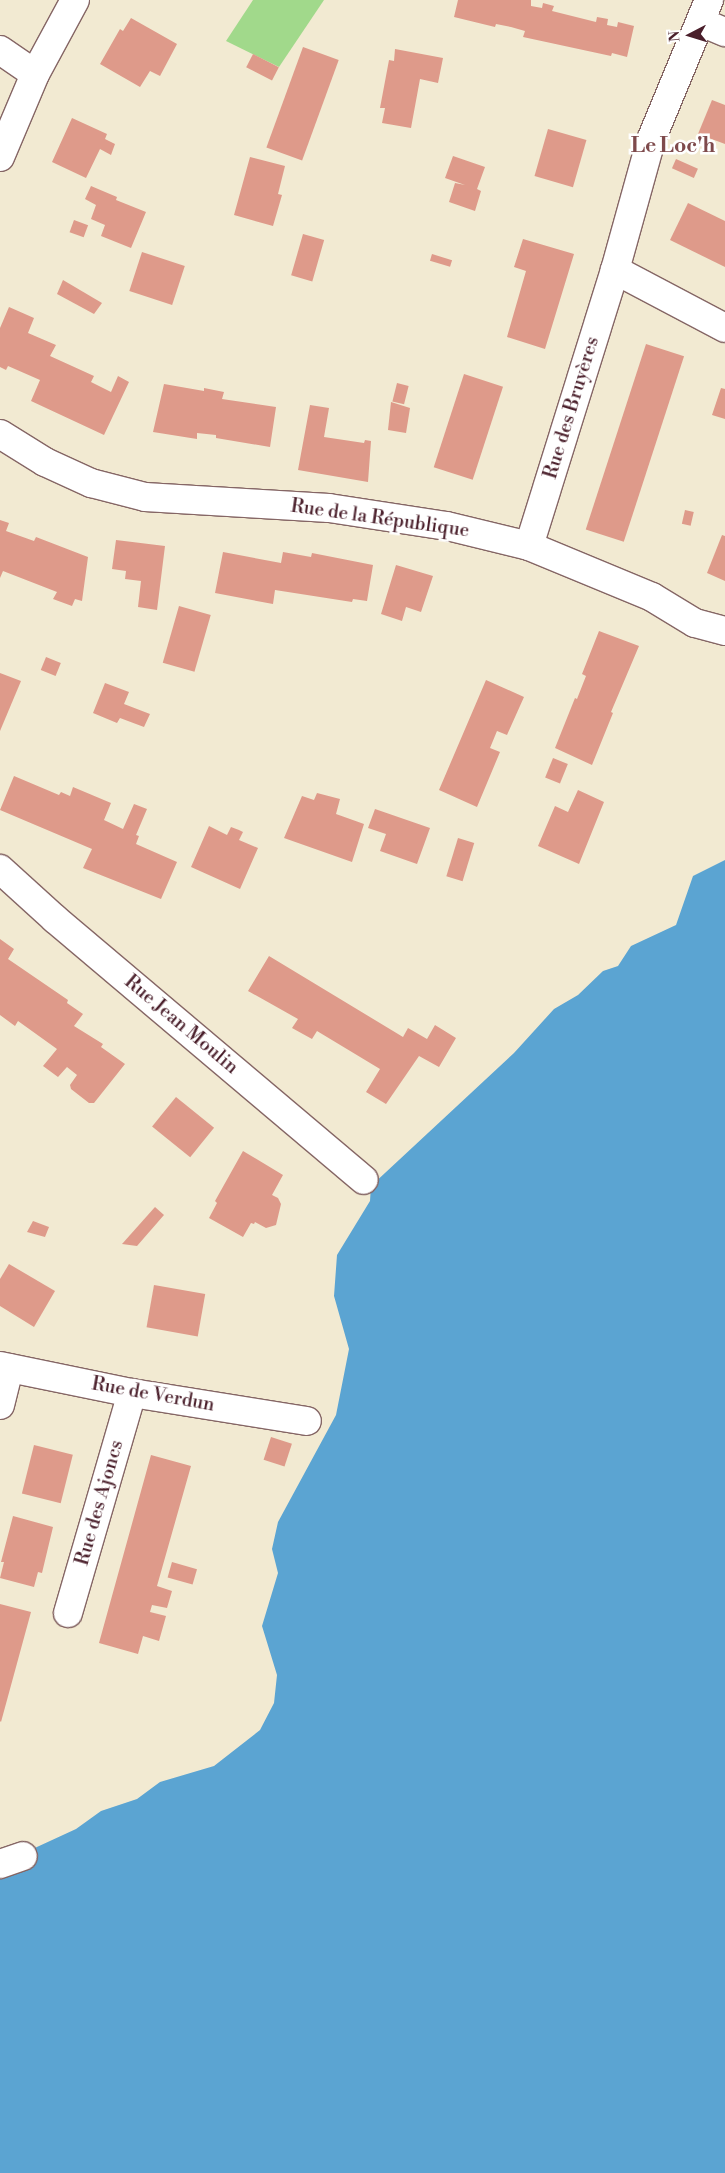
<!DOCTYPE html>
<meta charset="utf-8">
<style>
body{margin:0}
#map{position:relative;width:725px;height:2173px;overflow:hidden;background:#f2ead2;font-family:"Libre Bodoni",serif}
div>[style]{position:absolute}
.green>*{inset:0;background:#a1d98b}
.water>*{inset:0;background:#5ba4d2}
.building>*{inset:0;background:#de9a8a;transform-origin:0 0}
.roads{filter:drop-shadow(1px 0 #856665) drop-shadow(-1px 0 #856665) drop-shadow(0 1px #856665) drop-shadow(0 -1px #856665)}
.minor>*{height:28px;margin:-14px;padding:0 14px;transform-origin:14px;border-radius:14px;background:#fff}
span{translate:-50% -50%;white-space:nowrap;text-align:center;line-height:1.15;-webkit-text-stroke:5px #fff;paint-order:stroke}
.street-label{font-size:19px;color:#4a1f2b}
.quarter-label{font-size:21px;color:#7e4a4c;font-weight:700}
.north{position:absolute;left:665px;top:10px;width:50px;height:50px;-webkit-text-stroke:4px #fff;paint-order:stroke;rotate:265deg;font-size:14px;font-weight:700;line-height:20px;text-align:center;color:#4a1f2b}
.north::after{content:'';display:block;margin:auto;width:18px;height:22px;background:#4a1f2b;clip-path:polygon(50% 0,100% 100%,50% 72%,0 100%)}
</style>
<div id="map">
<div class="green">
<div style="clip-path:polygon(253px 0,324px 0,279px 67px,226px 41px)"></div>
</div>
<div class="water">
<div style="clip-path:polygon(725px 860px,725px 2173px,0 2173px,0 1864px,76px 1829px,101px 1811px,137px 1799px,160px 1782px,214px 1766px,260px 1730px,274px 1703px,277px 1675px,262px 1626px,278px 1573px,272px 1549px,278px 1522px,336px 1415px,349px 1349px,334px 1296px,337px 1255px,370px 1201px,371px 1186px,514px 1053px,554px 1009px,578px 995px,603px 971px,618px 966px,631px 946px,676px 925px,693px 876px)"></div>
</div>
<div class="building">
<div style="clip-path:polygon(458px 0,531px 0,531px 6px,542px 8px,543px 3px,554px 6px,552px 11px,596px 22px,597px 17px,608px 19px,607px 25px,617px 27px,618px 22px,634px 26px,627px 57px,612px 53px,611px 56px,523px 37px,525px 31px,511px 27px,496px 24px,495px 27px,454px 17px)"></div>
<div style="clip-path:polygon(131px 18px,177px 44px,160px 76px,150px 71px,140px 87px,100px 64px,120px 29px,123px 31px)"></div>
<div style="left:303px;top:47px;width:38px;height:107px;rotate:20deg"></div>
<div style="clip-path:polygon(395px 49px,443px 58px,438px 83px,420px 79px,411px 128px,382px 123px,385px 108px,380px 108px,389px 60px,394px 61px)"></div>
<div style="left:253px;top:54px;width:29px;height:15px;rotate:27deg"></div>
<div style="clip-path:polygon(712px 100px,725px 105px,725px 144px,698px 134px)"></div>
<div style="clip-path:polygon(72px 118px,107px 134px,105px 139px,115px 144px,111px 155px,100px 149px,86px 178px,52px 162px)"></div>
<div style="left:548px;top:129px;width:40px;height:49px;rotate:16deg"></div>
<div style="clip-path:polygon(453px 156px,485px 167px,477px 189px,481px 191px,475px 211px,449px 202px,455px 183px,465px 185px,445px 178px)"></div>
<div style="clip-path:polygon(250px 157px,285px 166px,278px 194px,282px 195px,273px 226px,234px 215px)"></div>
<div style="left:676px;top:159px;width:24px;height:10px;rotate:24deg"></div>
<div style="clip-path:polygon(91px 186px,117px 197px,116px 200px,146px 212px,131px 248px,101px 236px,105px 225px,91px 219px,96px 205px,85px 199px)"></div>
<div style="clip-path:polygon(688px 203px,725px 221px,725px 267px,670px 240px)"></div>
<div style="left:74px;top:220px;width:15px;height:13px;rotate:20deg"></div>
<div style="left:303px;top:234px;width:22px;height:43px;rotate:16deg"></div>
<div style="clip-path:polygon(523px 239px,574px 254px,545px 349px,507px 337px,526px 271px,514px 267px)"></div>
<div style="left:142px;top:252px;width:45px;height:41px;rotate:18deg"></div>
<div style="left:432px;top:254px;width:21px;height:7px;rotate:17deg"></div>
<div style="clip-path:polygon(63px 280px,102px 303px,94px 314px,57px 294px)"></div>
<div style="clip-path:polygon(9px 307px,34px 318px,28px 333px,56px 345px,50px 356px,94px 376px,91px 382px,111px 392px,118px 376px,129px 382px,104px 435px,31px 401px,40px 380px,8px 366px,6px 370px,0 367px,0 328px)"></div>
<div style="left:646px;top:344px;width:40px;height:195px;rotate:18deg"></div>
<div style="left:464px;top:374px;width:41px;height:98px;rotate:18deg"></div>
<div style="left:397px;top:383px;width:12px;height:19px;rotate:14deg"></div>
<div style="clip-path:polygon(164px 384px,204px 391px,204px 388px,224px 392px,222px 399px,276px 407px,270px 447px,216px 438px,216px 435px,197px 433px,197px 439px,153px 432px)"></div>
<div style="clip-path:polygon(721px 388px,725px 389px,725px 419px,712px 415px)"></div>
<div style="clip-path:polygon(391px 402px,410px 408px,406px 433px,388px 430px)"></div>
<div style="clip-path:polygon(310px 405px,329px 408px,324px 437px,364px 443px,365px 440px,371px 441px,368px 482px,298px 470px)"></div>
<div style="left:685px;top:510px;width:9px;height:14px;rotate:13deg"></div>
<div style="clip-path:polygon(0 520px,9px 523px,6px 531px,34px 541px,36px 537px,88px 557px,82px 601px,75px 599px,72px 606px,53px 599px,57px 592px,3px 571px,0 578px)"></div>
<div style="clip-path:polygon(722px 535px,725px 536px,725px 581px,707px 573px)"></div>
<div style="clip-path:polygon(116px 540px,165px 546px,157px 610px,138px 607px,141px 581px,125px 579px,126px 571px,112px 569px)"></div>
<div style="clip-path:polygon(223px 552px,281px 563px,283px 552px,311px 557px,312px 553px,373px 565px,367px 601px,353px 599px,352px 602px,275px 590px,273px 604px,215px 593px)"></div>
<div style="clip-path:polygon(396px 565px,433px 576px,421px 612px,406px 607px,402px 621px,381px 614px)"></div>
<div style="left:179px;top:606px;width:33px;height:59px;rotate:16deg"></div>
<div style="clip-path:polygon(599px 631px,639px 646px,611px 712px,613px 713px,592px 765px,555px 748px,575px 698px,577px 699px,586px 676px,582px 674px)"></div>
<div style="left:46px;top:657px;width:16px;height:14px;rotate:22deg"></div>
<div style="clip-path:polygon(0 673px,21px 681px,0 731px)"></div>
<div style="clip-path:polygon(486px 680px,524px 697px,507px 735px,497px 731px,490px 748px,500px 752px,477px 807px,439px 790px)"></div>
<div style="clip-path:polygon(105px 683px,129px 692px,124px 704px,150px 714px,144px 727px,120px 718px,117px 723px,93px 713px)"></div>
<div style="left:553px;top:758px;width:16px;height:21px;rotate:22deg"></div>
<div style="clip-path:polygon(14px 776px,59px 795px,61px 792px,70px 796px,73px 787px,111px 803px,104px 820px,123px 829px,134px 804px,147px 809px,136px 835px,139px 836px,136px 844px,177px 862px,161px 899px,83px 868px,92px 849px,0 810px)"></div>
<div style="clip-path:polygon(578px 790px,604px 802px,579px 864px,538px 846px,555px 806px,568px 812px)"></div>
<div style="clip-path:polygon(317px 793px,340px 799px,336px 814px,364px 824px,352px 862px,284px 838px,302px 796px,314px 800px)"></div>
<div style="clip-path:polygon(375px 809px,430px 828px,417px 864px,380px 851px,386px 834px,368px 828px)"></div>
<div style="clip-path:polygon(209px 826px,227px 835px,231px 827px,239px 830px,243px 832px,239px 840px,258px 848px,240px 889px,191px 867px)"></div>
<div style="left:458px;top:838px;width:17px;height:40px;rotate:17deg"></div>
<div style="clip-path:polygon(0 939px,14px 949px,8px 959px,68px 1000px,67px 1003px,83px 1014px,74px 1026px,103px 1044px,101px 1047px,125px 1064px,94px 1103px,89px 1103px,71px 1089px,70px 1085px,77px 1075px,67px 1067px,58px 1077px,43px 1066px,57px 1049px,18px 1021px,15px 1026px,0 1015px)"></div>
<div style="clip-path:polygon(269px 956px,403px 1037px,408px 1028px,427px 1039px,435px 1025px,456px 1038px,439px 1067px,419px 1056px,386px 1104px,366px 1092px,380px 1069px,317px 1031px,312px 1039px,292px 1028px,298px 1019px,248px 991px)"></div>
<div style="left:176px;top:1097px;width:49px;height:38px;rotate:39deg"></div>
<div style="clip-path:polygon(243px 1151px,283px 1175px,272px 1195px,278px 1198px,281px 1204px,276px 1225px,266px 1228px,255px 1222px,254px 1224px,251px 1223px,243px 1237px,209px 1218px,217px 1203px,215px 1201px)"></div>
<div style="clip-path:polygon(155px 1207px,164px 1215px,137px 1246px,122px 1244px)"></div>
<div style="clip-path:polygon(33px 1221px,49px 1227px,45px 1237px,27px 1232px)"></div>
<div style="clip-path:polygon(9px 1264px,55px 1291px,34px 1327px,0 1306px,0 1279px)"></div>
<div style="left:154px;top:1285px;width:52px;height:43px;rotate:10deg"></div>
<div style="left:271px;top:1437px;width:22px;height:24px;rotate:18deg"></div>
<div style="left:34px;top:1445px;width:40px;height:50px;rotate:14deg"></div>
<div style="clip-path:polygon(151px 1455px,191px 1466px,157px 1586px,172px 1591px,167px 1608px,152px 1605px,150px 1612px,166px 1616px,159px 1641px,143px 1636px,138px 1654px,99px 1643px)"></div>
<div style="clip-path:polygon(13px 1516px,53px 1527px,42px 1573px,38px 1572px,34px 1587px,0 1578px,4px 1562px,1px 1562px)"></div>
<div style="left:172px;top:1562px;width:26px;height:16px;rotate:16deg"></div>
<div style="clip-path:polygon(0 1604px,31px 1612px,1px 1722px,0 1721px)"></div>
</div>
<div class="roads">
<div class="minor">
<div style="left:701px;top:22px;width:26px;rotate:23deg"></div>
<div style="left:0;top:50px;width:42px;rotate:34.4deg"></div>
<div style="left:0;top:157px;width:90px;rotate:-67.1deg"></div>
<div style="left:35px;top:74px;width:84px;rotate:-61.6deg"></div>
<div style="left:615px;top:270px;width:124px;rotate:27.8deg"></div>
<div style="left:0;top:434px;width:53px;rotate:31.9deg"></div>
<div style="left:45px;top:462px;width:51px;rotate:24.5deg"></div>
<div style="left:91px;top:483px;width:56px;rotate:14.5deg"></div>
<div style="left:145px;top:497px;width:184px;rotate:3.4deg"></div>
<div style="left:329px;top:508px;width:119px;rotate:8.7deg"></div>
<div style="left:447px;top:526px;width:84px;rotate:13.7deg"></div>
<div style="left:529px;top:546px;width:133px;rotate:22.5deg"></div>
<div style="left:652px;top:597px;width:50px;rotate:31.2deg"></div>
<div style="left:695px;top:623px;width:31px;rotate:15deg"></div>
<div style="left:529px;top:546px;width:289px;rotate:-72.7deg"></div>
<div style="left:615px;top:270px;width:135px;rotate:-74.5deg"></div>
<div style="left:651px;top:140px;width:152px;rotate:-67.5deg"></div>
<div style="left:0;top:869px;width:74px;rotate:42.3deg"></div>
<div style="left:55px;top:919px;width:404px;rotate:40.2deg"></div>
<div style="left:0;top:1366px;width:135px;rotate:11.6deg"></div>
<div style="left:132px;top:1393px;width:177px;rotate:9.1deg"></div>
<div style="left:0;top:1405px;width:38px;rotate:-76deg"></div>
<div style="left:68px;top:1613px;width:229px;rotate:-73.8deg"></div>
<div style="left:0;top:1864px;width:24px;rotate:-19deg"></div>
</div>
</div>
<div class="street-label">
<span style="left:572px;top:408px;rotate:-73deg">Rue des Bruyères</span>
<span style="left:380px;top:519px;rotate:8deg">Rue de la République</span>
<span style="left:181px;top:1025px;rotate:40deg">Rue Jean Moulin</span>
<span style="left:153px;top:1395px;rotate:10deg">Rue de Verdun</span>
<span style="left:100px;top:1503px;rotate:-74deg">Rue des Ajoncs</span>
</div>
<div class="quarter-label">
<span style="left:673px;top:146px">Le Loc'h</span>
</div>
<div class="north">N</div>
</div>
